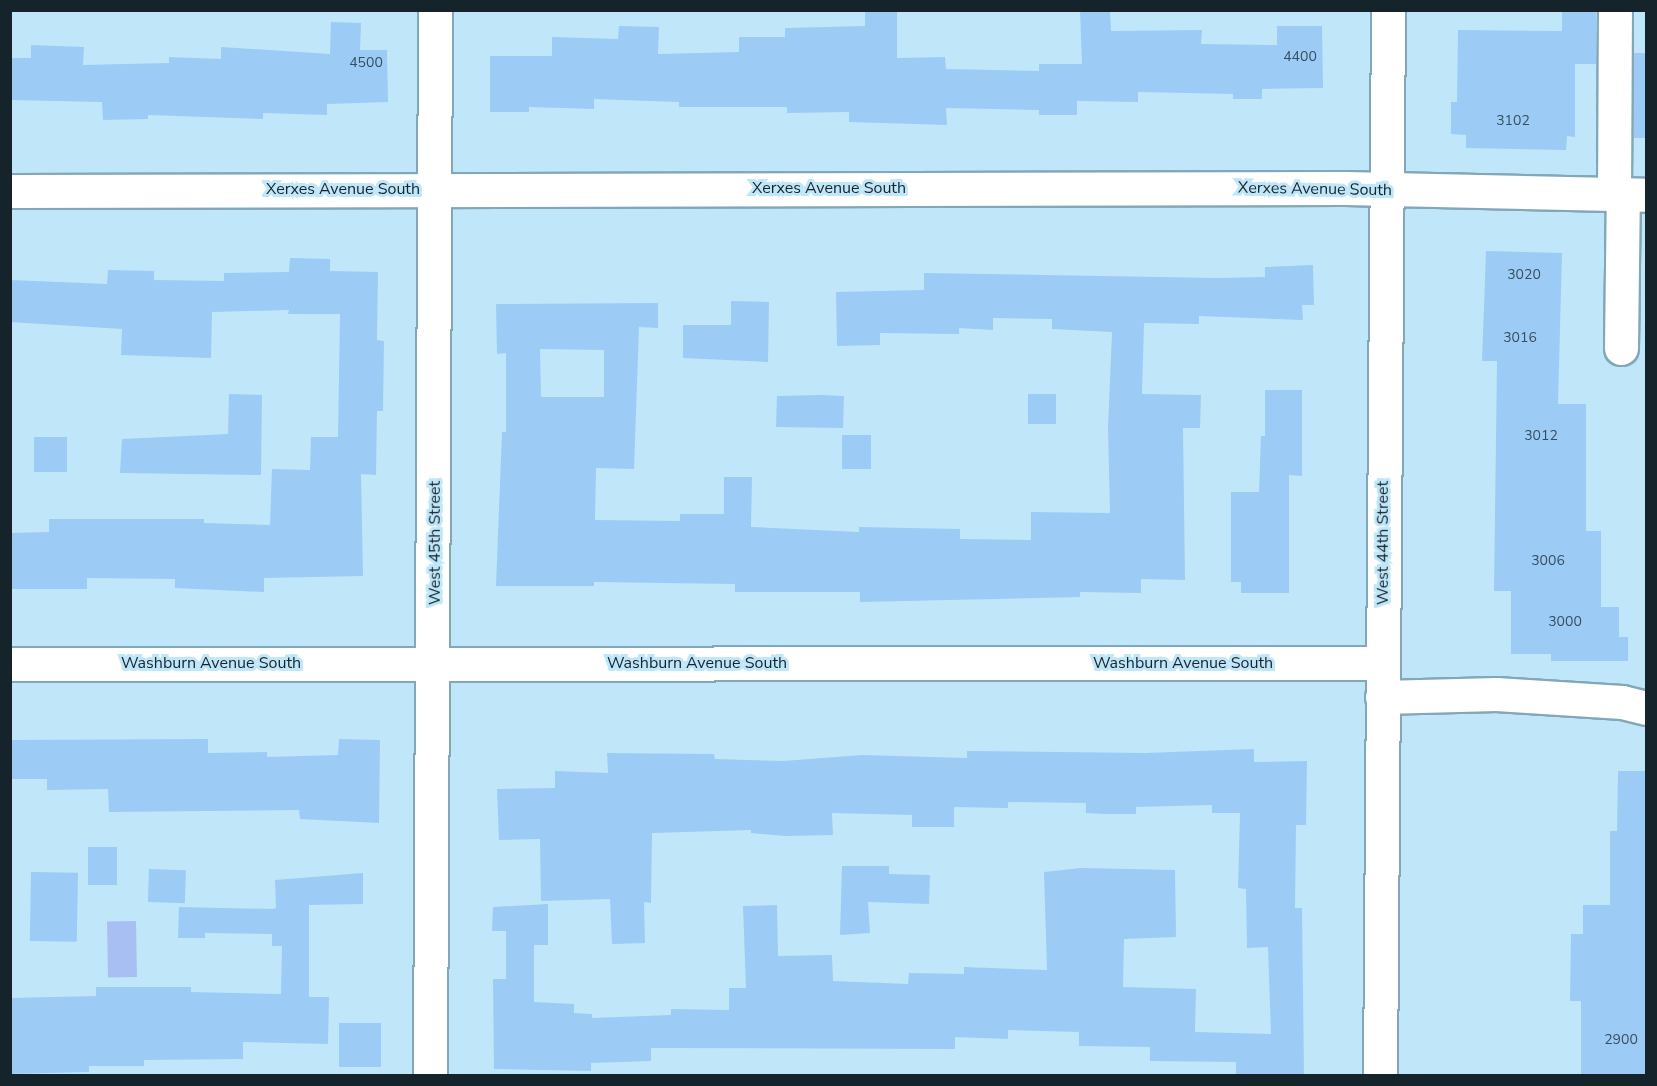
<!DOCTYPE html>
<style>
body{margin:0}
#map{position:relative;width:1657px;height:1086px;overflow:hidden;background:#c0e7f9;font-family:"Nunito Sans",sans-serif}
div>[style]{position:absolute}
.water>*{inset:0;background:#a8bff4;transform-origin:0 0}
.building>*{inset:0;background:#9ccbf6;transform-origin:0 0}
.roads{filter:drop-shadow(2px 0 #82a7b8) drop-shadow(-2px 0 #82a7b8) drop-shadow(0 2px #82a7b8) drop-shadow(0 -2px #82a7b8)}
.minor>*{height:33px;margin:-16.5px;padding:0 16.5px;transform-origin:16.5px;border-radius:16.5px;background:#fff}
span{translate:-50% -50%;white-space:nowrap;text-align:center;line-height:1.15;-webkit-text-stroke:6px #c0e7f9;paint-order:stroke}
.number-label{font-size:14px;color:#374e5e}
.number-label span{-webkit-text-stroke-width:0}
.street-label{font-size:16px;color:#15242b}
.frame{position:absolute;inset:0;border:12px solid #15242b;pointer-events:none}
</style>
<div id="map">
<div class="water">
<div style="left:136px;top:921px;width:56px;height:29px;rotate:89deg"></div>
</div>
<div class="building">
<div style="clip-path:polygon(865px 10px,897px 10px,897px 58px,945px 57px,946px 69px,1039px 71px,1039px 64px,1082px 64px,1080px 10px,1110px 10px,1111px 31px,1202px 30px,1201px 44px,1277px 45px,1277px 26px,1322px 26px,1323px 88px,1262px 89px,1262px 99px,1233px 99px,1233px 94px,1138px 92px,1138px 102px,1077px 101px,1077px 115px,1039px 115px,1039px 110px,946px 108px,947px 125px,849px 122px,849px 112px,787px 113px,787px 107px,679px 107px,679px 102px,594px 99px,594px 109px,529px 107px,529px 112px,490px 112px,490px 56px,552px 56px,552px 37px,618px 39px,619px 26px,659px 27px,658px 54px,739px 52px,739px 37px,785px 37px,785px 28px,865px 26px)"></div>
<div style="clip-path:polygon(1562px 10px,1596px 10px,1596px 64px,1575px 64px,1575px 137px,1567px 136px,1566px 150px,1466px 148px,1466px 135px,1451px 134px,1451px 102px,1457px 102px,1458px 30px,1562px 31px)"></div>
<div style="clip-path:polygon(331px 22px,361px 23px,360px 50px,387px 50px,388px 102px,327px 104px,327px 115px,263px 113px,263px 119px,148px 115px,148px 119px,103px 120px,102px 102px,10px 100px,10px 58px,31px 58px,31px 45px,84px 47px,83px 65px,169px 63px,169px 57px,221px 59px,221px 47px,330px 54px)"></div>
<div style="left:1634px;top:53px;width:13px;height:85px"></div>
<div style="clip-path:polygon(1486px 251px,1562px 253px,1558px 404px,1586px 404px,1586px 531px,1601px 531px,1601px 607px,1619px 607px,1619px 637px,1628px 637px,1628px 661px,1551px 661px,1551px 654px,1511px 654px,1511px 591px,1494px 591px,1497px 361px,1482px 361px)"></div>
<div style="clip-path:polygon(290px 258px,330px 259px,330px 271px,378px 272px,377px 340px,384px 341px,383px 411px,377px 411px,376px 475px,361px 474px,363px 576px,264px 578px,264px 592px,175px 588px,175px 579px,87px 578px,87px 589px,10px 589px,10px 533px,49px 532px,49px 519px,204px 519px,204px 523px,270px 525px,272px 469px,310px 470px,311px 437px,338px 437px,340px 314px,288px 314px,289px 310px,212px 312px,211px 358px,121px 355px,122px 329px,10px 322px,10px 280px,107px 284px,108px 270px,154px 271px,154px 280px,224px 281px,224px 273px,289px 272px)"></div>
<div style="clip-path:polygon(evenodd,1313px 265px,1314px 305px,1302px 305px,1303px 320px,1199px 316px,1199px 324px,1144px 323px,1142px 394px,1201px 395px,1200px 428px,1183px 428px,1185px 580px,1141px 579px,1141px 593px,1080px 592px,1080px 597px,860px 602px,860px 592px,735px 592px,735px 584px,594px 582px,594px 586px,496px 586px,502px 432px,506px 432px,506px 353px,497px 354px,496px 304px,658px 303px,658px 328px,639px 327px,634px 469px,596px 468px,595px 520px,680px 521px,680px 514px,724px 514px,724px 477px,752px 477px,751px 527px,859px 532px,859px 527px,960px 529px,960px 539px,1031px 540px,1031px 512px,1110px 513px,1108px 428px,1112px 332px,1052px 329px,1052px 319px,993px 318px,993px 330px,959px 328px,959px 334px,880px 333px,880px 345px,837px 346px,836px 292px,924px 290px,924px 273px,1217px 278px,1265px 277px,1265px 267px,1313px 265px,540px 349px,604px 350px,604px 397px,541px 397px,540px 349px)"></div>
<div style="clip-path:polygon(731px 301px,769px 302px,768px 362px,683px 358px,683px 325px,731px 325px)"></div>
<div style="clip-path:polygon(1265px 390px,1302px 390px,1302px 476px,1289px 475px,1289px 593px,1241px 593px,1241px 582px,1231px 582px,1231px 492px,1259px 492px,1261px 436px,1265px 436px)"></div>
<div style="clip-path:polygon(229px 394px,262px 395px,261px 475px,120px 473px,122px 439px,228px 434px)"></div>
<div style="left:1056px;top:394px;width:30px;height:28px;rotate:90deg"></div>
<div style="clip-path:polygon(820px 395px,844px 396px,843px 428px,776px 427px,777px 396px)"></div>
<div style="left:842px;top:435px;width:29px;height:34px"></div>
<div style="left:34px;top:437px;width:33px;height:35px"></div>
<div style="clip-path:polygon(208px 739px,208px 753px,267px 752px,267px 757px,338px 755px,339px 739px,380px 740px,379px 823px,300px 819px,299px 810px,109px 812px,108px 789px,47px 790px,47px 779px,10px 779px,10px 740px)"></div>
<div style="clip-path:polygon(1254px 749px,1254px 762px,1307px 761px,1306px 825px,1296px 825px,1295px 908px,1302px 908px,1304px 1076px,1236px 1076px,1236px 1062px,1150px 1061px,1150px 1047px,1079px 1046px,1079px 1032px,1008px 1030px,1008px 1039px,955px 1037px,955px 1049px,651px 1048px,651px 1061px,591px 1063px,591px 1071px,494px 1069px,493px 979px,506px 979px,506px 931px,492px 931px,493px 907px,548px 904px,548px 945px,534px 945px,534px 1002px,574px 1004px,574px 1013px,592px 1014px,592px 1018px,671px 1015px,671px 1009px,729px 1010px,729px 988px,746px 988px,743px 906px,777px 905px,778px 956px,832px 955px,833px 981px,908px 984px,909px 973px,964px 974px,964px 967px,1047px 970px,1044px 872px,1081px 868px,1175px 870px,1176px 937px,1124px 939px,1123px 987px,1196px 989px,1195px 1032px,1271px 1034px,1268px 947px,1247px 948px,1246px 889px,1238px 888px,1240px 813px,1212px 813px,1212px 805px,1136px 807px,1136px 814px,1105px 814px,1086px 813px,1086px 803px,1008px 802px,1008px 808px,954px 807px,954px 827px,912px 827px,912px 815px,832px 813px,833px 835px,785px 836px,751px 833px,751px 830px,652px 833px,651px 903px,644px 902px,645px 943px,612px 944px,610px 899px,541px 901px,540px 839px,499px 840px,497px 789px,555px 788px,555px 771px,608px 773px,607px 753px,714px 754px,715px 759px,783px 761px,862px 755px,967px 758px,967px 751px,1145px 753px)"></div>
<div style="clip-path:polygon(1618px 771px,1647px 771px,1647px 1076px,1581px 1076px,1581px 1001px,1570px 1001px,1571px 934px,1583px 934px,1583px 905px,1610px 905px,1610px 831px,1617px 831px)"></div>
<div style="left:88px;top:847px;width:29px;height:38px"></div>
<div style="clip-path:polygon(842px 866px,889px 866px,889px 874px,930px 875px,929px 904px,868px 902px,870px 933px,840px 935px)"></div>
<div style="left:149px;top:869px;width:37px;height:33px;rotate:2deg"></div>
<div style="left:31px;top:872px;width:47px;height:69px;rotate:1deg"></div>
<div style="clip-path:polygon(363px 873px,363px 904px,309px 905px,309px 997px,329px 997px,328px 1044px,243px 1042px,243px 1059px,144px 1060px,144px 1066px,89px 1066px,89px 1072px,10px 1074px,10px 998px,96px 996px,96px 987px,191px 987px,191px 992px,281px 994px,282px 946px,272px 946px,272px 934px,205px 933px,205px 938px,178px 938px,179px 907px,272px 909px,276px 908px,275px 880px)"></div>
<div style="left:339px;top:1023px;width:42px;height:44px"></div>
</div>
<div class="roads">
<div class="minor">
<div style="left:10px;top:191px;width:1335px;rotate:-0.13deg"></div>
<div style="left:1345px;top:188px;width:301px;rotate:1.3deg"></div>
<div style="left:1614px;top:194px;width:184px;rotate:-89.7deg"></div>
<div style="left:1621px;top:348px;width:154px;rotate:-89.3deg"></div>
<div style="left:10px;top:664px;width:1373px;rotate:-0.04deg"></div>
<div style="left:1382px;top:697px;width:114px;rotate:-1.5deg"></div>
<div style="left:1496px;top:694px;width:126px;rotate:3.6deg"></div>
<div style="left:1622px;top:702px;width:25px;rotate:14deg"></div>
<div style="left:430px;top:1076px;width:1066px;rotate:-89.73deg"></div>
<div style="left:1380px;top:1076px;width:1066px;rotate:-89.57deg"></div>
</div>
</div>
<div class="number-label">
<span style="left:1300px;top:57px">4400</span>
<span style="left:366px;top:63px">4500</span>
<span style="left:1513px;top:121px">3102</span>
<span style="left:1524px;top:275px">3020</span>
<span style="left:1520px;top:338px">3016</span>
<span style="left:1541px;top:436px">3012</span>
<span style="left:1548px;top:561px">3006</span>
<span style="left:1565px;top:622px">3000</span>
<span style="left:1621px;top:1040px">2900</span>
</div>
<div class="street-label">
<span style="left:829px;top:188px">Xerxes Avenue South</span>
<span style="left:343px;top:189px">Xerxes Avenue South</span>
<span style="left:1315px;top:189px;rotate:1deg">Xerxes Avenue South</span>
<span style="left:435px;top:543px;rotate:-90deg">West 45th Street</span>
<span style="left:1383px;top:543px;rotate:-90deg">West 44th Street</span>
<span style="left:211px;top:663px">Washburn Avenue South</span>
<span style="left:697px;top:663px">Washburn Avenue South</span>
<span style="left:1183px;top:663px">Washburn Avenue South</span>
</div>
<div class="frame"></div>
</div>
